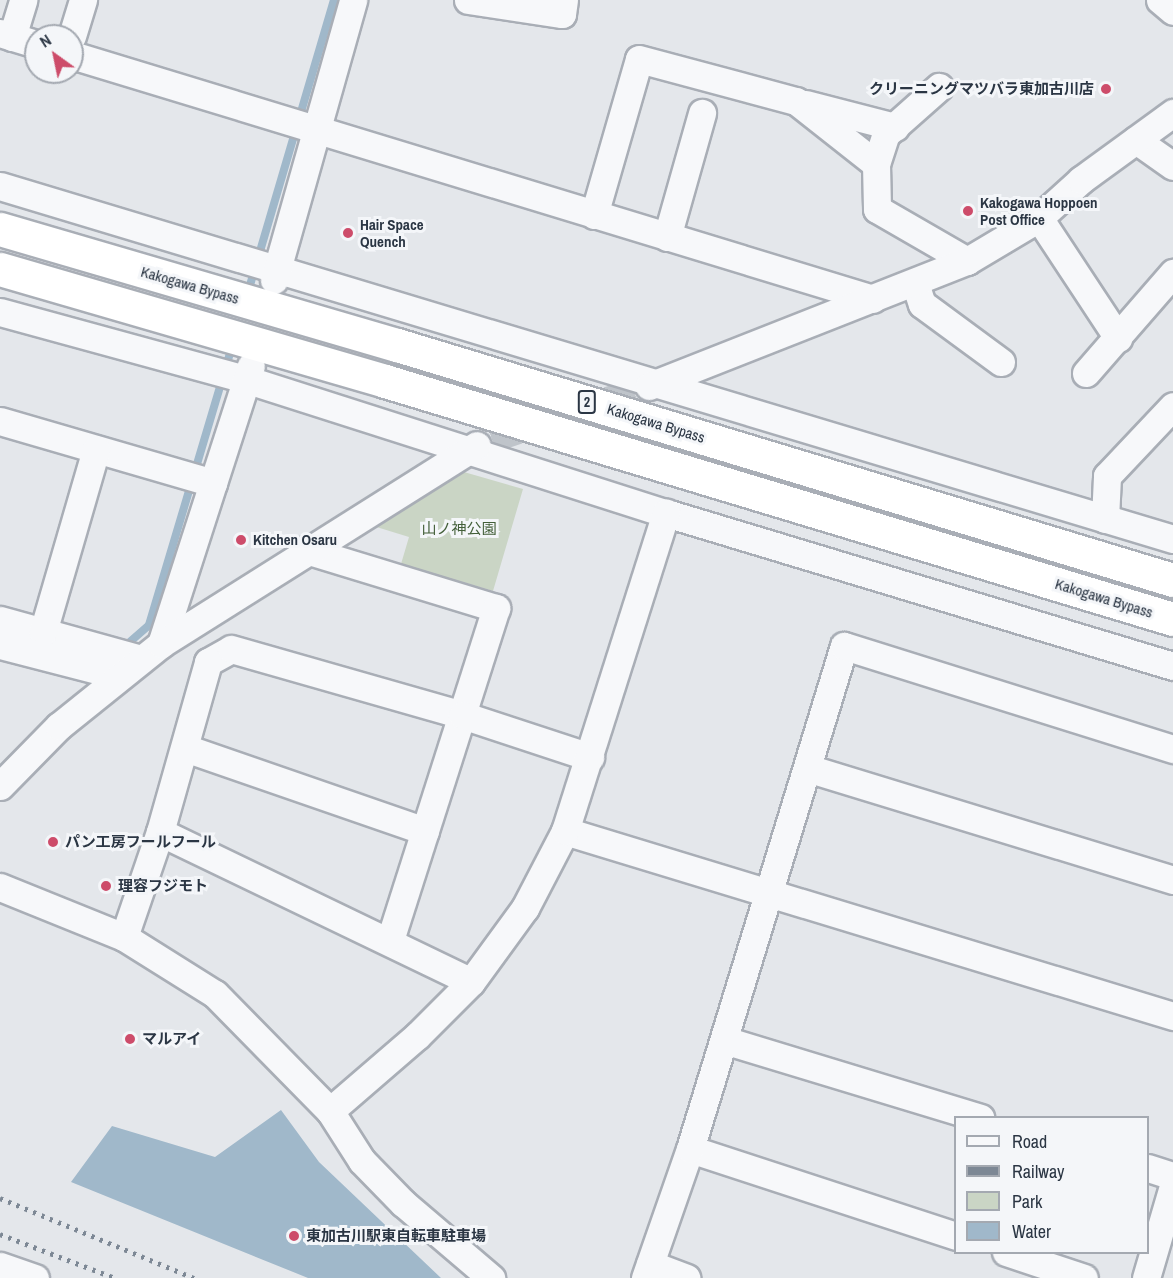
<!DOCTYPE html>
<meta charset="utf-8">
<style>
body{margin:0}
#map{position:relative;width:1173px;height:1278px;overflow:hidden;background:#e4e7eb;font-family:"Archivo Narrow","Noto Sans JP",sans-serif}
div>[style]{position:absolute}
.green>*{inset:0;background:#cad5c5}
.water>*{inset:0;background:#a0b8ca}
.stream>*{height:8px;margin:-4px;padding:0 4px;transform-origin:4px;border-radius:4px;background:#a0b8ca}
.minor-tunnel>*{height:27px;margin-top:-13.5px;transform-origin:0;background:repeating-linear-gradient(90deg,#bfc4ca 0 27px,transparent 0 41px)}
.roads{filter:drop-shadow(2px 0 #a9aeb6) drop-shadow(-2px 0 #a9aeb6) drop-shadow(0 2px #a9aeb6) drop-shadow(0 -2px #a9aeb6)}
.minor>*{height:27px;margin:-13.5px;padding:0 13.5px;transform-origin:13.5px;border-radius:13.5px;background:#f7f8fa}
.highway>*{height:33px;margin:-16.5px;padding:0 16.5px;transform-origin:16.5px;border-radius:16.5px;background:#fff}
.rail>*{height:4.5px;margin-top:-2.25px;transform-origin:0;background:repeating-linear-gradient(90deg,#7d8895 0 3px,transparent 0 9px)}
.dots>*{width:16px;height:16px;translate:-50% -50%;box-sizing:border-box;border:3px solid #f4f6f9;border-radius:50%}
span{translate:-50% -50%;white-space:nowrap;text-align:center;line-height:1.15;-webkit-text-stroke:6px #f4f6f9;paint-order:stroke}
.shield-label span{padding:2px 4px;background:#f4f6f9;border:2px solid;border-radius:4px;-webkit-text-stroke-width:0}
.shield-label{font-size:14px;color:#2b3644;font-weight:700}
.poi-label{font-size:15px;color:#2b3644;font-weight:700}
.right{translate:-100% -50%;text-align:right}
.left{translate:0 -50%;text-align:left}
.street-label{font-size:15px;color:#2b3644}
.park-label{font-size:15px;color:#435f39}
.legend{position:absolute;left:954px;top:1116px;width:195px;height:138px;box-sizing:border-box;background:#f4f6f9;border:2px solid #a4a9b1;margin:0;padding:8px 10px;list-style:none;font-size:18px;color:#2b3644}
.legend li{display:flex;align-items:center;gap:12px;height:30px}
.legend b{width:30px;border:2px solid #a4a9b1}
.north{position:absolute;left:24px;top:24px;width:60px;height:60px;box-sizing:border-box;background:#f4f6f9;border:2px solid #a4a9b1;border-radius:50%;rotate:327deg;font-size:16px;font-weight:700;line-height:24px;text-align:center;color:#2b3644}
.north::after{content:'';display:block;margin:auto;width:21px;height:27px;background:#cd4c6a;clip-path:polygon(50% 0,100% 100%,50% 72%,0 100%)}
</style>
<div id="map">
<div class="green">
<div style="clip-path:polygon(457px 470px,523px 489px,493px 591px,401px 564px,409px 537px,370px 525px)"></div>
</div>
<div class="water">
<div style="clip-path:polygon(281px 1110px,319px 1162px,441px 1278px,308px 1278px,71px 1182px,112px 1126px,215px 1157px)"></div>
</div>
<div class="stream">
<div style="left:248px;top:292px;width:304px;rotate:-73.6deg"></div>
<div style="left:124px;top:647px;width:33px;rotate:-41deg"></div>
<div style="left:149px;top:625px;width:293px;rotate:-73.4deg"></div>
</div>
<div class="minor-tunnel">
<div style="left:492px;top:439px;width:153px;rotate:-18.7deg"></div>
</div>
<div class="roads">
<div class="minor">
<div style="left:468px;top:0;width:95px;rotate:8.5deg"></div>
<div style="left:562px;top:14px;width:14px;rotate:-82deg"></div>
<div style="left:1160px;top:0;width:17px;rotate:40deg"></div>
<div style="left:0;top:33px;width:38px;rotate:17deg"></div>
<div style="left:72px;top:36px;width:38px;rotate:-73deg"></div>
<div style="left:12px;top:37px;width:39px;rotate:-73deg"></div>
<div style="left:72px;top:55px;width:837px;rotate:16.94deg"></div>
<div style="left:806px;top:104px;width:92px;rotate:14.5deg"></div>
<div style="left:1136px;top:140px;width:45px;rotate:35.1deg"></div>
<div style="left:876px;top:164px;width:32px;rotate:-72deg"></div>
<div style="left:886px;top:134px;width:71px;rotate:-41.6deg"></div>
<div style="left:0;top:186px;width:1225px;rotate:16.75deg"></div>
<div style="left:594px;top:215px;width:162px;rotate:-73.9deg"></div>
<div style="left:639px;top:59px;width:163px;rotate:15deg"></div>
<div style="left:796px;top:101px;width:102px;rotate:38.2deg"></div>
<div style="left:876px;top:164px;width:45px;rotate:88.7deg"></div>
<div style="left:877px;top:209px;width:104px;rotate:30deg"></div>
<div style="left:1039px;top:218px;width:144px;rotate:56.6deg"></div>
<div style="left:667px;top:237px;width:129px;rotate:-74.2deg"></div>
<div style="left:274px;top:280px;width:291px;rotate:-74.2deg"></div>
<div style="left:915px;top:283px;width:22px;rotate:72deg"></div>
<div style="left:922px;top:304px;width:98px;rotate:36.3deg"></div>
<div style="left:0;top:312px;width:257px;rotate:15.3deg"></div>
<div style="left:248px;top:380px;width:439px;rotate:17.7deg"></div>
<div style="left:666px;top:513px;width:530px;rotate:16.79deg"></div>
<div style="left:1086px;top:373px;width:133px;rotate:-49deg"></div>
<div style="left:649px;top:386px;width:342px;rotate:-21.5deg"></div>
<div style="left:967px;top:261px;width:84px;rotate:-30.8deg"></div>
<div style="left:1039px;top:218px;width:57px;rotate:-42.1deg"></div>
<div style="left:1081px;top:180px;width:114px;rotate:-36.1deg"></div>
<div style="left:0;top:421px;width:222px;rotate:16.2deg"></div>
<div style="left:1105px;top:519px;width:43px;rotate:-87.3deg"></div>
<div style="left:1107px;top:476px;width:96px;rotate:-46.7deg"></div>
<div style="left:306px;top:550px;width:199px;rotate:17deg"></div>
<div style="left:496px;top:608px;width:349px;rotate:107.7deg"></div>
<div style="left:0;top:620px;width:146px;rotate:15.5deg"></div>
<div style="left:43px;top:632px;width:190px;rotate:-73.8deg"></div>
<div style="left:161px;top:644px;width:292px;rotate:-72.1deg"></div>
<div style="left:0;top:645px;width:124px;rotate:14.5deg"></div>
<div style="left:185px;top:748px;width:254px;rotate:19.1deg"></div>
<div style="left:807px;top:768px;width:383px;rotate:17deg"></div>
<div style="left:0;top:786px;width:84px;rotate:-45.5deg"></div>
<div style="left:59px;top:726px;width:131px;rotate:-38.8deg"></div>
<div style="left:161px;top:644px;width:373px;rotate:-32.2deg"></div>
<div style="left:565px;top:831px;width:636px;rotate:16.92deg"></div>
<div style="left:160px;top:832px;width:345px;rotate:25.7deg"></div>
<div style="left:0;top:887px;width:134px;rotate:22deg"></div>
<div style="left:124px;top:937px;width:107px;rotate:32.1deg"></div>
<div style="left:215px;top:994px;width:164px;rotate:45.5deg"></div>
<div style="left:330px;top:1111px;width:59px;rotate:57.4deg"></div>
<div style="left:362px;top:1161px;width:59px;rotate:45.7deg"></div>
<div style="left:403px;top:1203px;width:116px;rotate:40.4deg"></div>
<div style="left:124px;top:937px;width:111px;rotate:-71.1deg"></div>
<div style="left:160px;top:832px;width:177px;rotate:-74.2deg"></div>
<div style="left:208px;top:662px;width:26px;rotate:-29deg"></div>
<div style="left:231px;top:649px;width:240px;rotate:15.9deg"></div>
<div style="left:462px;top:715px;width:135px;rotate:18.2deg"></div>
<div style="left:724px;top:1040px;width:268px;rotate:16.9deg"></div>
<div style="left:330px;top:1111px;width:115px;rotate:-40.8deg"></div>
<div style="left:417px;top:1036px;width:76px;rotate:-45deg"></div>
<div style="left:471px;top:982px;width:92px;rotate:-53.9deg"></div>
<div style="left:525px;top:908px;width:87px;rotate:-62.5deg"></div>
<div style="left:565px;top:831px;width:334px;rotate:-72.4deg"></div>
<div style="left:690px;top:1149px;width:280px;rotate:18.1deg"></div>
<div style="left:1148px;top:1168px;width:26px;rotate:18deg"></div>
<div style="left:1006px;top:1252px;width:82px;rotate:18.4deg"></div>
<div style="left:650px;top:1264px;width:39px;rotate:21deg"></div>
<div style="left:0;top:1266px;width:37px;rotate:19deg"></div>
<div style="left:645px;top:1278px;width:137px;rotate:-70.8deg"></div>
<div style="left:690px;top:1149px;width:526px;rotate:-72.98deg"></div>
<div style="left:844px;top:646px;width:345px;rotate:17.4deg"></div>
<div style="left:1146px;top:1278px;width:96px;rotate:-73.6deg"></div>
</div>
<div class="highway">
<div style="left:0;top:229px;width:414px;rotate:16.3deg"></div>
<div style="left:397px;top:345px;width:811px;rotate:16.85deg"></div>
<div style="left:0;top:269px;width:401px;rotate:16.2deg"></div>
<div style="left:385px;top:381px;width:823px;rotate:16.81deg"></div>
</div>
</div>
<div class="rail">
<div style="left:0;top:1198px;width:210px;rotate:22.4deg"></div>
<div style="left:0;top:1234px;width:123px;rotate:20.9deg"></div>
</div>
<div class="dots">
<div style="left:1106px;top:89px;background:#cd4c6a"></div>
<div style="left:968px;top:211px;background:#cd4c6a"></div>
<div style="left:348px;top:233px;background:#cd4c6a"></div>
<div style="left:241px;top:540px;background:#cd4c6a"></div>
<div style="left:53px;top:842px;background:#cd4c6a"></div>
<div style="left:106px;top:886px;background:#cd4c6a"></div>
<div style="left:130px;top:1039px;background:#cd4c6a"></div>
<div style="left:294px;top:1236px;background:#cd4c6a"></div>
</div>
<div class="shield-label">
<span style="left:587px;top:402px">2</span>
</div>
<div class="poi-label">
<span class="right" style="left:1094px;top:89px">クリーニングマツバラ東加古川店</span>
<span class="left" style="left:980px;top:211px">Kakogawa Hoppoen<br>Post Office</span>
<span class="left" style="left:360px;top:233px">Hair Space<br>Quench</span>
<span class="left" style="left:253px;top:540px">Kitchen Osaru</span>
<span class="left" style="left:65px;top:842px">パン工房フールフール</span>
<span class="left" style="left:118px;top:886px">理容フジモト</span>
<span class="left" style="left:142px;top:1039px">マルアイ</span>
<span class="left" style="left:306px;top:1236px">東加古川駅東自転車駐車場</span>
</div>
<div class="street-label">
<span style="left:190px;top:285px;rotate:16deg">Kakogawa Bypass</span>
<span style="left:656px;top:423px;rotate:17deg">Kakogawa Bypass</span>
<span style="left:1104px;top:598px;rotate:17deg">Kakogawa Bypass</span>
</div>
<div class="park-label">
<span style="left:459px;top:529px">山ノ神公園</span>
</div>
<ul class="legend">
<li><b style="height:8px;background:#f7f8fa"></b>Road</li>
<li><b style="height:8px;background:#7d8895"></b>Railway</li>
<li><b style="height:16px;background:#cad5c5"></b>Park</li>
<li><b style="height:16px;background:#a0b8ca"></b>Water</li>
</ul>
<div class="north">N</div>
</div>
